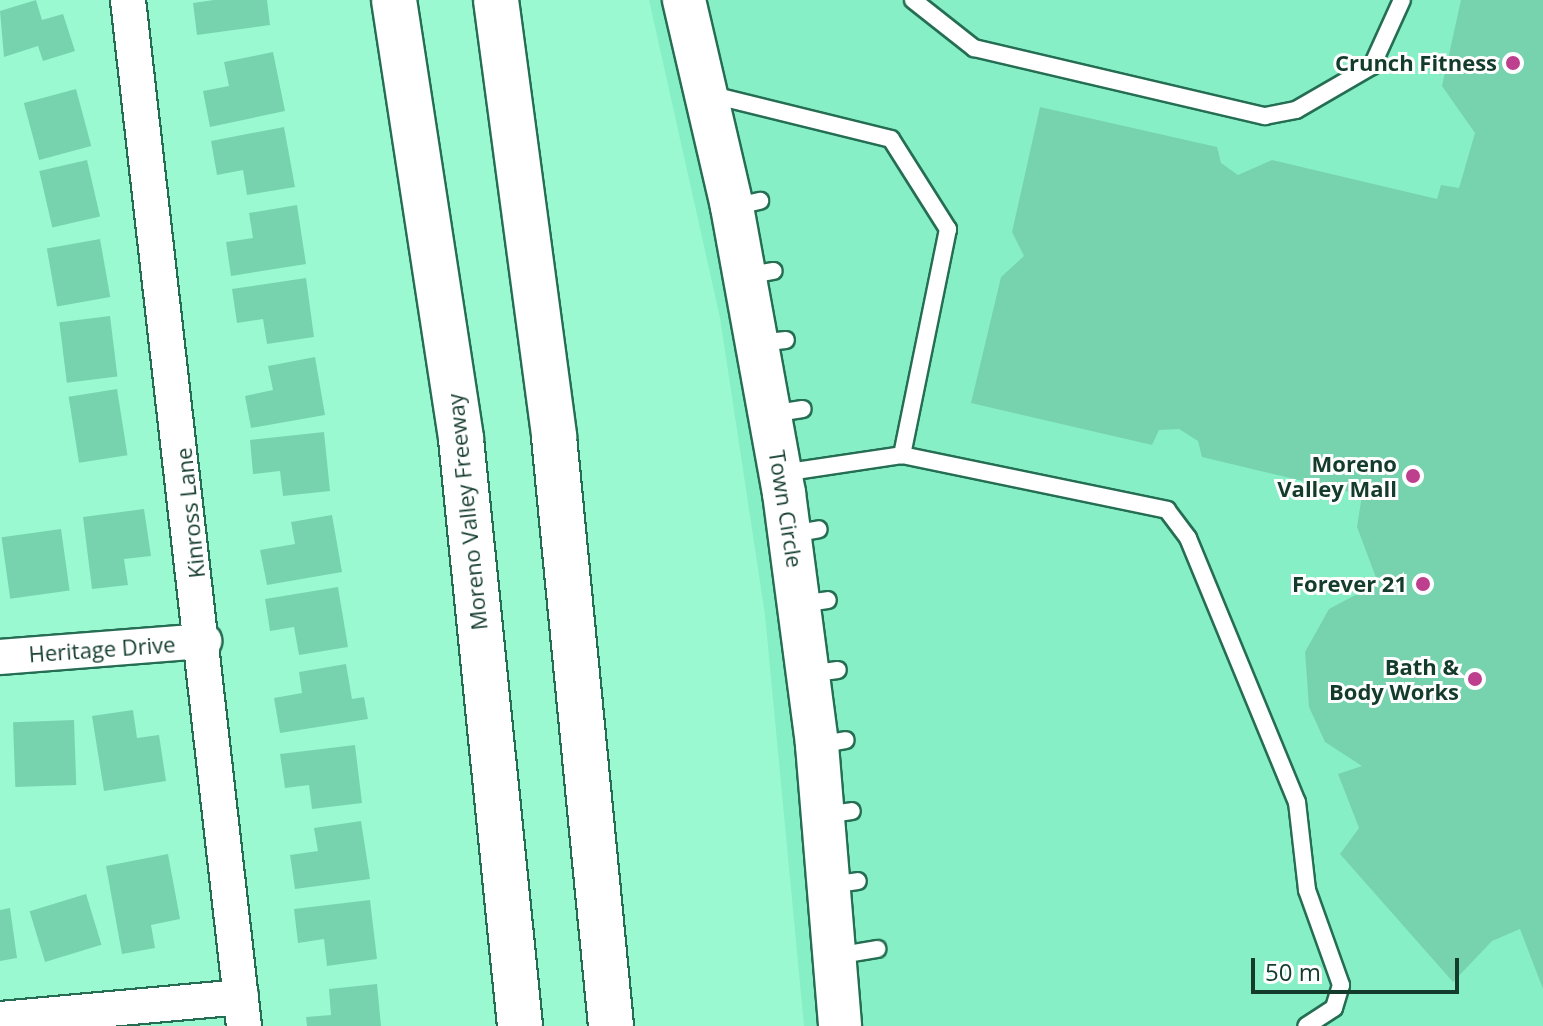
<!DOCTYPE html>
<style>
body{margin:0}
#map{position:relative;width:1543px;height:1026px;overflow:hidden;background:#9bf9d2;font-family:"Open Sans",sans-serif}
div>[style]{position:absolute}
.built>*{inset:0;background:#87efc5}
.building>*{inset:0;background:#77d3ae;transform-origin:0 0}
.roads{filter:drop-shadow(2px 0 #256e54) drop-shadow(-2px 0 #256e54) drop-shadow(0 2px #256e54) drop-shadow(0 -2px #256e54)}
.service>*{height:16px;margin:-8px;padding:0 8px;transform-origin:8px;border-radius:8px;background:#fff}
.minor>*{height:34px;margin:-17px;padding:0 17px;transform-origin:17px;border-radius:17px;background:#fff}
.tertiary>*{height:42px;margin:-21px;padding:0 21px;transform-origin:21px;border-radius:21px;background:#fff}
.motorway>*{height:44px;margin:-22px;padding:0 22px;transform-origin:22px;border-radius:22px;background:#fff}
.dots>*{width:22px;height:22px;translate:-50% -50%;box-sizing:border-box;border:4px solid #fff;border-radius:50%}
span{translate:-50% -50%;white-space:nowrap;text-align:center;line-height:1.15;-webkit-text-stroke:6px #fff;paint-order:stroke}
.poi-label{font-size:22px;color:#143c2d;font-weight:700}
.right{translate:-100% -50%;text-align:right}
.street-label{font-size:22px;color:#143c2d}
.scale{position:absolute;left:1251px;top:958px;width:208px;height:36px;box-sizing:border-box;border:4px solid #143c2d;border-top:0;padding-left:10px;font-size:24px;line-height:28px;white-space:nowrap;color:#143c2d;-webkit-text-stroke:6px #fff;paint-order:stroke}
</style>
<div id="map">
<div class="built">
<div style="clip-path:polygon(649px 0,1543px 0,1543px 1026px,804px 1026px,765px 615px,720px 318px)"></div>
</div>
<div class="building">
<div style="clip-path:polygon(36px 0,42px 20px,63px 14px,75px 51px,43px 61px,38px 46px,4px 57px,0 11px)"></div>
<div style="clip-path:polygon(214px 0,267px 0,270px 25px,197px 35px,193px 3px)"></div>
<div style="clip-path:polygon(1461px 0,1543px 0,1543px 989px,1520px 929px,1492px 941px,1453px 982px,1340px 854px,1359px 828px,1338px 774px,1362px 766px,1325px 742px,1309px 707px,1305px 652px,1329px 609px,1378px 583px,1357px 527px,1362px 495px,1202px 457px,1198px 441px,1179px 429px,1159px 430px,1152px 445px,971px 403px,1001px 277px,1024px 256px,1012px 232px,1040px 107px,1217px 147px,1221px 163px,1238px 175px,1272px 160px,1437px 199px,1441px 185px,1459px 188px,1475px 133px,1442px 86px)"></div>
<div style="clip-path:polygon(273px 52px,285px 111px,210px 127px,203px 91px,229px 86px,224px 62px)"></div>
<div style="left:76px;top:89px;width:59px;height:54px;rotate:75deg"></div>
<div style="clip-path:polygon(284px 127px,295px 187px,247px 195px,243px 170px,217px 175px,211px 141px)"></div>
<div style="left:87px;top:160px;width:58px;height:49px;rotate:77deg"></div>
<div style="clip-path:polygon(297px 205px,306px 264px,231px 276px,226px 242px,253px 238px,249px 213px)"></div>
<div style="left:100px;top:239px;width:59px;height:54px;rotate:80deg"></div>
<div style="clip-path:polygon(306px 278px,314px 337px,267px 344px,263px 319px,237px 323px,232px 289px)"></div>
<div style="left:110px;top:316px;width:61px;height:51px;rotate:83deg"></div>
<div style="clip-path:polygon(315px 357px,325px 415px,251px 428px,245px 396px,273px 390px,268px 366px)"></div>
<div style="left:117px;top:389px;width:67px;height:49px;rotate:81deg"></div>
<div style="clip-path:polygon(324px 432px,330px 491px,283px 496px,280px 471px,253px 474px,250px 440px)"></div>
<div style="clip-path:polygon(144px 509px,151px 556px,124px 559px,128px 585px,92px 589px,83px 517px)"></div>
<div style="clip-path:polygon(332px 515px,342px 572px,267px 585px,260px 550px,295px 544px,291px 522px)"></div>
<div style="left:61px;top:529px;width:62px;height:60px;rotate:82deg"></div>
<div style="clip-path:polygon(338px 587px,348px 647px,299px 655px,294px 627px,270px 631px,265px 599px)"></div>
<div style="clip-path:polygon(346px 664px,352px 699px,364px 697px,368px 719px,280px 733px,274px 698px,302px 693px,299px 672px)"></div>
<div style="clip-path:polygon(133px 710px,137px 738px,159px 735px,166px 781px,104px 791px,92px 716px)"></div>
<div style="left:74px;top:720px;width:65px;height:61px;rotate:88deg"></div>
<div style="clip-path:polygon(355px 745px,362px 803px,312px 809px,309px 785px,285px 788px,280px 754px)"></div>
<div style="clip-path:polygon(361px 821px,370px 879px,295px 889px,290px 855px,318px 851px,314px 828px)"></div>
<div style="clip-path:polygon(168px 854px,180px 919px,151px 925px,155px 948px,122px 954px,106px 866px)"></div>
<div style="left:86px;top:894px;width:53px;height:59px;rotate:73deg"></div>
<div style="clip-path:polygon(370px 900px,377px 959px,327px 966px,324px 939px,298px 943px,294px 909px)"></div>
<div style="clip-path:polygon(10px 908px,17px 958px,0 961px,0 910px)"></div>
<div style="clip-path:polygon(377px 984px,381px 1026px,307px 1026px,306px 1017px,331px 1015px,329px 989px)"></div>
</div>
<div class="roads">
<div class="service">
<div style="left:913px;top:0;width:78px;rotate:38.2deg"></div>
<div style="left:974px;top:48px;width:299px;rotate:13.2deg"></div>
<div style="left:1265px;top:116px;width:32px;rotate:-11deg"></div>
<div style="left:1296px;top:110px;width:88px;rotate:-30.1deg"></div>
<div style="left:1372px;top:66px;width:72px;rotate:-65.6deg"></div>
<div style="left:708px;top:94px;width:188px;rotate:13.8deg"></div>
<div style="left:891px;top:139px;width:107px;rotate:57.7deg"></div>
<div style="left:948px;top:229px;width:231px;rotate:101.5deg"></div>
<div style="left:733px;top:207px;width:28px;rotate:-13deg"></div>
<div style="left:745px;top:276px;width:29px;rotate:-10deg"></div>
<div style="left:758px;top:343px;width:28px;rotate:-6deg"></div>
<div style="left:771px;top:414px;width:32px;rotate:-9deg"></div>
<div style="left:782px;top:473px;width:121px;rotate:-8.5deg"></div>
<div style="left:902px;top:455px;width:271px;rotate:11.7deg"></div>
<div style="left:1167px;top:510px;width:35px;rotate:53deg"></div>
<div style="left:1188px;top:538px;width:286px;rotate:67.6deg"></div>
<div style="left:1297px;top:802px;width:89px;rotate:83.5deg"></div>
<div style="left:1307px;top:890px;width:101px;rotate:70.3deg"></div>
<div style="left:1341px;top:985px;width:24px;rotate:107deg"></div>
<div style="left:1334px;top:1008px;width:33px;rotate:147deg"></div>
<div style="left:792px;top:534px;width:27px;rotate:-10deg"></div>
<div style="left:800px;top:604px;width:28px;rotate:-8deg"></div>
<div style="left:809px;top:674px;width:29px;rotate:-8deg"></div>
<div style="left:818px;top:745px;width:28px;rotate:-10deg"></div>
<div style="left:824px;top:815px;width:28px;rotate:-8deg"></div>
<div style="left:830px;top:885px;width:28px;rotate:-8deg"></div>
<div style="left:835px;top:956px;width:43px;rotate:-9.5deg"></div>
</div>
<div class="minor">
<div style="left:128px;top:0;width:1033px;rotate:83.55deg"></div>
<div style="left:0;top:657px;width:205px;rotate:-4.5deg"></div>
<div style="left:0;top:1019px;width:242px;rotate:-5.2deg"></div>
</div>
<div class="tertiary">
<div style="left:684px;top:0;width:212px;rotate:76.9deg"></div>
<div style="left:732px;top:207px;width:291px;rotate:79.7deg"></div>
<div style="left:784px;top:493px;width:254px;rotate:82.5deg"></div>
<div style="left:817px;top:745px;width:282px;rotate:85.3deg"></div>
</div>
<div class="motorway">
<div style="left:394px;top:0;width:444px;rotate:81.3deg"></div>
<div style="left:461px;top:439px;width:590px;rotate:84.26deg"></div>
<div style="left:496px;top:0;width:441px;rotate:82.4deg"></div>
<div style="left:554px;top:437px;width:592px;rotate:84.47deg"></div>
</div>
</div>
<div class="dots">
<div style="left:1513px;top:63px;background:#bd3f8e"></div>
<div style="left:1413px;top:476px;background:#bd3f8e"></div>
<div style="left:1423px;top:584px;background:#bd3f8e"></div>
<div style="left:1475px;top:679px;background:#bd3f8e"></div>
</div>
<div class="poi-label">
<span class="right" style="left:1497px;top:63px">Crunch Fitness</span>
<span class="right" style="left:1397px;top:476px">Moreno<br>Valley Mall</span>
<span class="right" style="left:1407px;top:584px">Forever 21</span>
<span class="right" style="left:1459px;top:679px">Bath &amp;<br>Body Works</span>
</div>
<div class="street-label">
<span style="left:786px;top:509px;rotate:81deg">Town Circle</span>
<span style="left:467px;top:512px;rotate:-96deg">Moreno Valley Freeway</span>
<span style="left:190px;top:513px;rotate:-96deg">Kinross Lane</span>
<span style="left:102px;top:649px;rotate:-4deg">Heritage Drive</span>
</div>
<div class="scale">50 m</div>
</div>
